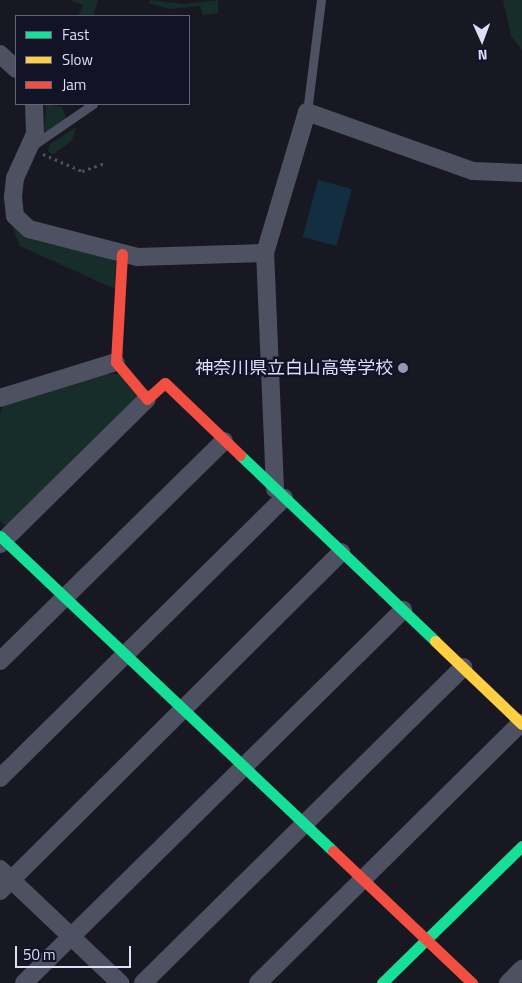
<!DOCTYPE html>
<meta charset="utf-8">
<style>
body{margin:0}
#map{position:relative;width:522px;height:983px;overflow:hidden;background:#181822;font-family:"Titillium Web","Noto Sans JP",sans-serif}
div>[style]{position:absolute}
.green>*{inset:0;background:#172d29}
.water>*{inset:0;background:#132d41;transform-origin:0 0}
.path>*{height:2.5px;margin-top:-1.25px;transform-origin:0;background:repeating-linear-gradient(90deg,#46545b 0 2.5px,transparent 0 6.5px)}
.lane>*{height:9px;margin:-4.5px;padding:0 4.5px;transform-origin:4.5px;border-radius:4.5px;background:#4e5161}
.street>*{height:18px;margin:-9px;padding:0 9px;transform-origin:9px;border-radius:9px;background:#4e5161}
.fast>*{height:11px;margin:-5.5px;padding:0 5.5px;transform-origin:5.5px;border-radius:5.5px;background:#16e098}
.slow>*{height:11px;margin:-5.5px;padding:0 5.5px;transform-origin:5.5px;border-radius:5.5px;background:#ffcf43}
.jam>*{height:11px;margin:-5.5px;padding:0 5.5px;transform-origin:5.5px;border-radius:5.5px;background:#f24e42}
.dots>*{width:14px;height:14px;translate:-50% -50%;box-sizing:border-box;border:2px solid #131327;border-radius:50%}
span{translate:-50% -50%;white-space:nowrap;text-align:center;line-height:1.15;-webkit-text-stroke:5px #131327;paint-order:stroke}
.poi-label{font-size:18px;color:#dddffb}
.right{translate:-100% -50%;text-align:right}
.legend{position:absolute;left:15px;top:15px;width:175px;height:90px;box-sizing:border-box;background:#131327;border:1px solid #64657c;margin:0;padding:6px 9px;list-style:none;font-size:15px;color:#dddffb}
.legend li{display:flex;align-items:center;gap:10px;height:25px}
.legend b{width:25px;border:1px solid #64657c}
.north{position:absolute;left:457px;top:15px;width:50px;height:50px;-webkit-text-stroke:4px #131327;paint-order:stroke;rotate:178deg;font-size:14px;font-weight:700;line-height:20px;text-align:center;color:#dddffb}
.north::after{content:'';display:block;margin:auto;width:18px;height:22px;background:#dddffb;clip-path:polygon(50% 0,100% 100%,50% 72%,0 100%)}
.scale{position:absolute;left:15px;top:946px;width:116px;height:22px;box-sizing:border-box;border:2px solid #dddffb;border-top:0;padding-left:6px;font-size:15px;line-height:18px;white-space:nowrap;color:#dddffb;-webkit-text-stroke:4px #131327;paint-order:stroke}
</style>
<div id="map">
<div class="green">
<div style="clip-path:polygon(70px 0,98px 0,93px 16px,78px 16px,83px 5px)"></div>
<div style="clip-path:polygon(151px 0,183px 4px,218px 0,218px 13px,203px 15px,200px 6px,170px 9px,148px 3px)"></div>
<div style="clip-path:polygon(503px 0,522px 0,522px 50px,511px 36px)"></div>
<div style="clip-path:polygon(46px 104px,62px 107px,67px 121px,44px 136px)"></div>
<div style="clip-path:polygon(76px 127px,72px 140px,54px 154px,48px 152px,50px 144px)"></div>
<div style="clip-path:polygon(10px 220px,116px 256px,115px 289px,20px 246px)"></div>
<div style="clip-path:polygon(89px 374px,119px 374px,142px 400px,10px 530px,0 521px,0 413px,5px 403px)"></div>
</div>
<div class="water">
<div style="left:318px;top:180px;width:35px;height:59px;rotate:15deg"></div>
</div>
<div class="path">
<div style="left:43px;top:154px;width:43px;rotate:23.6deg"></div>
<div style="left:82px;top:171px;width:24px;rotate:-19deg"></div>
</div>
<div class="lane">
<div style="left:307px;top:112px;width:113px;rotate:-82.9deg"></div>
<div style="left:32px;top:146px;width:74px;rotate:-34.5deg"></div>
</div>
<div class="street">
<div style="left:0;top:54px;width:22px;rotate:43deg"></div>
<div style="left:34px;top:104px;width:30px;rotate:88deg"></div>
<div style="left:35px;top:134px;width:48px;rotate:114.4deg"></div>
<div style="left:15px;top:178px;width:19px;rotate:96deg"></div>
<div style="left:13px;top:197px;width:19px;rotate:84deg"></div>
<div style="left:15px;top:216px;width:19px;rotate:43deg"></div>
<div style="left:29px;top:229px;width:112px;rotate:14.5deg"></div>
<div style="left:137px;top:257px;width:128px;rotate:-1.8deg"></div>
<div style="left:0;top:398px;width:121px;rotate:-17.2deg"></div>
<div style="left:275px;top:489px;width:236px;rotate:-92.4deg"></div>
<div style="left:265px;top:253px;width:147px;rotate:-73.4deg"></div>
<div style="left:307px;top:112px;width:176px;rotate:19.6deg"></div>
<div style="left:473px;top:171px;width:49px;rotate:2.3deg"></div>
<div style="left:0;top:544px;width:206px;rotate:-44.6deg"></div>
<div style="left:0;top:661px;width:314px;rotate:-44.5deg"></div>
<div style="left:0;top:778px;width:399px;rotate:-44.6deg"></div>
<div style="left:0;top:869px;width:166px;rotate:43.5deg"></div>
<div style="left:0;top:891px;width:481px;rotate:-44.8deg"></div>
<div style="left:24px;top:983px;width:532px;rotate:-44.54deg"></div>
<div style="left:143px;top:983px;width:450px;rotate:-44.6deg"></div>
<div style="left:258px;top:983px;width:370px;rotate:-44.7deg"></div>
<div style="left:508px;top:983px;width:20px;rotate:-45deg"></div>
</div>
<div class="fast">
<div style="left:240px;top:455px;width:269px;rotate:43.6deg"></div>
<div style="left:0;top:536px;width:458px;rotate:43.4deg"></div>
<div style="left:382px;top:983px;width:196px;rotate:-44.4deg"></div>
</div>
<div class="slow">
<div style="left:435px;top:641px;width:120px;rotate:43.7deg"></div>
</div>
<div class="jam">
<div style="left:122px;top:254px;width:108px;rotate:93.2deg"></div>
<div style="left:116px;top:362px;width:48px;rotate:50deg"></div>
<div style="left:147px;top:399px;width:24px;rotate:-42deg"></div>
<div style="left:165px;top:383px;width:104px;rotate:43.8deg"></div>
<div style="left:333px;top:851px;width:192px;rotate:43.5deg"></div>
</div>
<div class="dots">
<div style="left:403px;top:368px;background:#9899af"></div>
</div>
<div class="poi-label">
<span class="right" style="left:393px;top:368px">神奈川県立白山高等学校</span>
</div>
<ul class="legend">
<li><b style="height:6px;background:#16e098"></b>Fast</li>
<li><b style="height:6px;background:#ffcf43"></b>Slow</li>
<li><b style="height:6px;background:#f24e42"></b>Jam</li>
</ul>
<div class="north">N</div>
<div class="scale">50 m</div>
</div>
